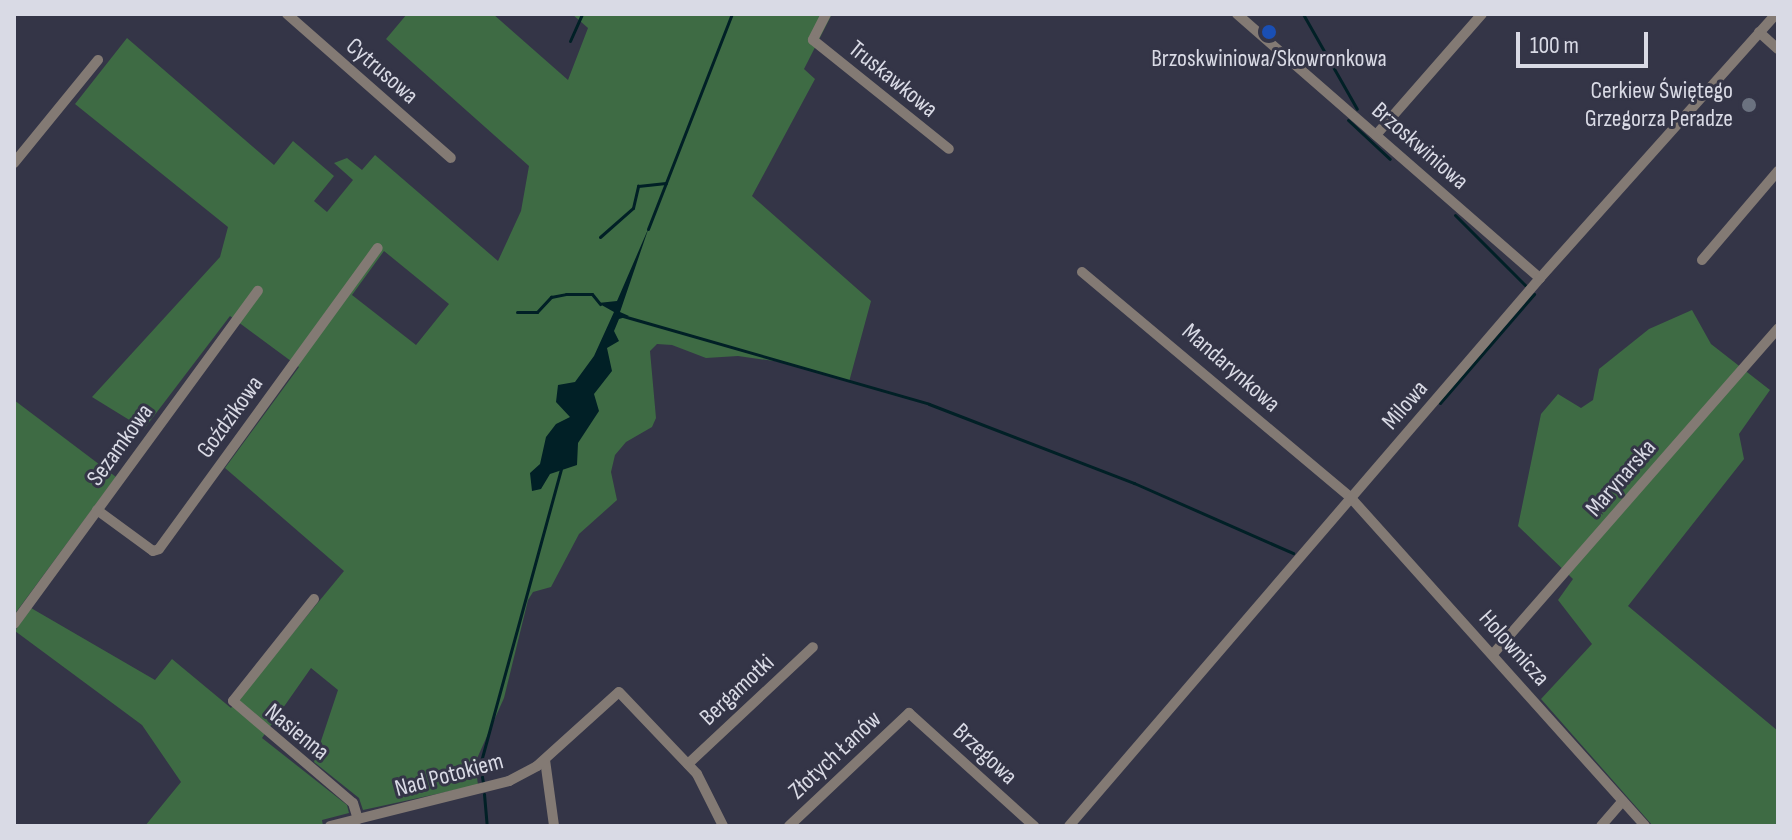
<!DOCTYPE html>
<meta charset="utf-8">
<style>
body{margin:0}
#map{position:relative;width:1792px;height:840px;overflow:hidden;background:#343547;font-family:"Sofia Sans Condensed",sans-serif}
div>[style]{position:absolute}
.green>*{inset:0;background:#3e6b44}
.water>*{inset:0;background:#012026}
.stream>*{height:3px;margin:-1.5px;padding:0 1.5px;transform-origin:1.5px;border-radius:1.5px;background:#012026}
.minor>*{height:10px;margin:-5px;padding:0 5px;transform-origin:5px;border-radius:5px;background:#837a74}
.dots>*{width:22px;height:22px;translate:-50% -50%;box-sizing:border-box;border:4px solid #343547;border-radius:50%}
span{translate:-50% -50%;white-space:nowrap;text-align:center;line-height:1.15;-webkit-text-stroke:6px #343547;paint-order:stroke}
.poi-label{font-size:24px;color:#d9dae5}
.right{translate:-100% -50%;text-align:right}
.street-label{font-size:24px;color:#d9dae5}
.frame{position:absolute;inset:0;border:16px solid #d9dae5;pointer-events:none}
.scale{position:absolute;left:1516px;top:32px;width:132px;height:36px;box-sizing:border-box;border:4px solid #d9dae5;border-top:0;padding-left:10px;font-size:24px;line-height:28px;white-space:nowrap;color:#d9dae5;-webkit-text-stroke:6px #343547;paint-order:stroke}
</style>
<div id="map">
<div class="green">
<div style="clip-path:polygon(evenodd,407px 14px,493px 14px,568px 80px,588px 28px,572px 14px,832px 14px,804px 69px,815px 79px,752px 196px,871px 301px,849px 382px,781px 362px,738px 356px,706px 358px,672px 345px,657px 344px,650px 351px,656px 418px,652px 427px,626px 442px,615px 455px,611px 472px,617px 500px,579px 534px,551px 587px,533px 592px,528px 600px,504px 698px,475px 763px,478px 785px,363px 810px,359px 798px,314px 762px,338px 690px,311px 668px,262px 738px,347px 805px,349px 813px,322px 820px,323px 826px,145px 826px,181px 782px,142px 725px,15px 631px,31px 608px,155px 680px,172px 659px,231px 708px,344px 571px,225px 468px,299px 367px,230px 316px,144px 429px,92px 397px,220px 257px,228px 227px,75px 104px,127px 38px,274px 165px,293px 141px,334px 176px,314px 201px,327px 212px,353px 180px,334px 163px,347px 158px,362px 170px,375px 155px,498px 261px,521px 211px,529px 166px,386px 39px,407px 14px,384px 251px,449px 304px,416px 345px,352px 295px,384px 251px)"></div>
<div style="clip-path:polygon(1692px 310px,1711px 344px,1770px 390px,1739px 434px,1744px 459px,1628px 606px,1778px 731px,1778px 826px,1653px 826px,1541px 699px,1592px 644px,1558px 600px,1573px 579px,1518px 526px,1541px 414px,1558px 394px,1581px 408px,1593px 400px,1599px 369px,1649px 329px)"></div>
<div style="clip-path:polygon(14px 400px,116px 477px,14px 615px)"></div>
</div>
<div class="water">
<div style="clip-path:polygon(649px 227px,620px 312px,629px 316px,619px 319px,614px 331px,619px 341px,607px 348px,612px 371px,594px 394px,599px 411px,578px 443px,577px 465px,550px 474px,541px 489px,532px 491px,530px 473px,540px 464px,546px 437px,556px 424px,570px 417px,556px 402px,558px 385px,575px 382px,594px 356px,614px 312px,598px 303px,617px 301px)"></div>
</div>
<div class="stream">
<div style="left:1303px;top:14px;width:109px;rotate:60.4deg"></div>
<div style="left:570px;top:41px;width:30px;rotate:-66deg"></div>
<div style="left:1348px;top:120px;width:57px;rotate:42.9deg"></div>
<div style="left:1455px;top:215px;width:99px;rotate:45deg"></div>
<div style="left:648px;top:229px;width:231px;rotate:-68.7deg"></div>
<div style="left:600px;top:237px;width:44px;rotate:-41.3deg"></div>
<div style="left:633px;top:208px;width:23px;rotate:-77deg"></div>
<div style="left:638px;top:186px;width:28px;rotate:-6deg"></div>
<div style="left:517px;top:312px;width:20px"></div>
<div style="left:537px;top:312px;width:21px;rotate:-47deg"></div>
<div style="left:551px;top:297px;width:15px;rotate:-11deg"></div>
<div style="left:566px;top:294px;width:26px"></div>
<div style="left:592px;top:294px;width:13px;rotate:51deg"></div>
<div style="left:623px;top:316px;width:318px;rotate:16deg"></div>
<div style="left:929px;top:404px;width:220px;rotate:21.1deg"></div>
<div style="left:1134px;top:483px;width:174px;rotate:23.8deg"></div>
<div style="left:1440px;top:403px;width:144px;rotate:-49.2deg"></div>
<div style="left:483px;top:783px;width:18px;rotate:-99deg"></div>
<div style="left:480px;top:765px;width:307px;rotate:-74.7deg"></div>
<div style="left:484px;top:794px;width:32px;rotate:85deg"></div>
</div>
<div class="minor">
<div style="left:287px;top:14px;width:218px;rotate:41.3deg"></div>
<div style="left:826px;top:14px;width:29px;rotate:117deg"></div>
<div style="left:813px;top:40px;width:174px;rotate:38.7deg"></div>
<div style="left:1237px;top:14px;width:402px;rotate:41.1deg"></div>
<div style="left:1759px;top:32px;width:25px;rotate:42deg"></div>
<div style="left:1376px;top:135px;width:161px;rotate:-48.8deg"></div>
<div style="left:14px;top:163px;width:133px;rotate:-50.8deg"></div>
<div style="left:1702px;top:260px;width:117px;rotate:-49.5deg"></div>
<div style="left:1082px;top:272px;width:351px;rotate:40deg"></div>
<div style="left:1351px;top:498px;width:440px;rotate:48.1deg"></div>
<div style="left:97px;top:510px;width:69px;rotate:36.2deg"></div>
<div style="left:153px;top:551px;width:6px;rotate:-18deg"></div>
<div style="left:159px;top:549px;width:372px;rotate:-54deg"></div>
<div style="left:314px;top:599px;width:130px;rotate:128.5deg"></div>
<div style="left:233px;top:701px;width:157px;rotate:40.4deg"></div>
<div style="left:353px;top:803px;width:17px;rotate:73deg"></div>
<div style="left:14px;top:624px;width:413px;rotate:-53.8deg"></div>
<div style="left:1493px;top:654px;width:433px;rotate:-48.8deg"></div>
<div style="left:545px;top:760px;width:67px;rotate:82.2deg"></div>
<div style="left:688px;top:764px;width:171px;rotate:-43.1deg"></div>
<div style="left:330px;top:826px;width:185px;rotate:-14.1deg"></div>
<div style="left:509px;top:781px;width:32px;rotate:-28deg"></div>
<div style="left:537px;top:766px;width:110px;rotate:-42.1deg"></div>
<div style="left:619px;top:692px;width:113px;rotate:46.4deg"></div>
<div style="left:697px;top:774px;width:58px;rotate:63.4deg"></div>
<div style="left:789px;top:826px;width:165px;rotate:-43.3deg"></div>
<div style="left:909px;top:713px;width:169px;rotate:42.1deg"></div>
<div style="left:1069px;top:826px;width:723px;rotate:-49.32deg"></div>
<div style="left:1540px;top:278px;width:354px;rotate:-48.2deg"></div>
<div style="left:1601px;top:826px;width:33px;rotate:-49deg"></div>
</div>
<div class="dots">
<div style="left:1269px;top:32px;background:#1a4fb4"></div>
<div style="left:1749px;top:105px;background:#6b7280"></div>
</div>
<div class="poi-label">
<span style="left:1269px;top:59px">Brzoskwiniowa/Skowronkowa</span>
<span class="right" style="left:1733px;top:105px">Cerkiew Świętego<br>Grzegorza Peradze</span>
</div>
<div class="street-label">
<span style="left:382px;top:71px;rotate:41deg">Cytrusowa</span>
<span style="left:893px;top:79px;rotate:39deg">Truskawkowa</span>
<span style="left:1420px;top:146px;rotate:41deg">Brzoskwiniowa</span>
<span style="left:1231px;top:368px;rotate:41deg">Mandarynkowa</span>
<span style="left:1405px;top:405px;rotate:-49deg">Milowa</span>
<span style="left:230px;top:417px;rotate:-54deg">Goździkowa</span>
<span style="left:120px;top:445px;rotate:-54deg">Sezamkowa</span>
<span style="left:1621px;top:478px;rotate:-49deg">Marynarska</span>
<span style="left:1514px;top:648px;rotate:48deg">Holownicza</span>
<span style="left:737px;top:690px;rotate:-43deg">Bergamotki</span>
<span style="left:297px;top:732px;rotate:39deg">Nasienna</span>
<span style="left:985px;top:754px;rotate:43deg">Brzegowa</span>
<span style="left:835px;top:755px;rotate:-43deg">Złotych Łanów</span>
<span style="left:449px;top:775px;rotate:-15deg">Nad Potokiem</span>
</div>
<div class="frame"></div>
<div class="scale">100 m</div>
</div>
